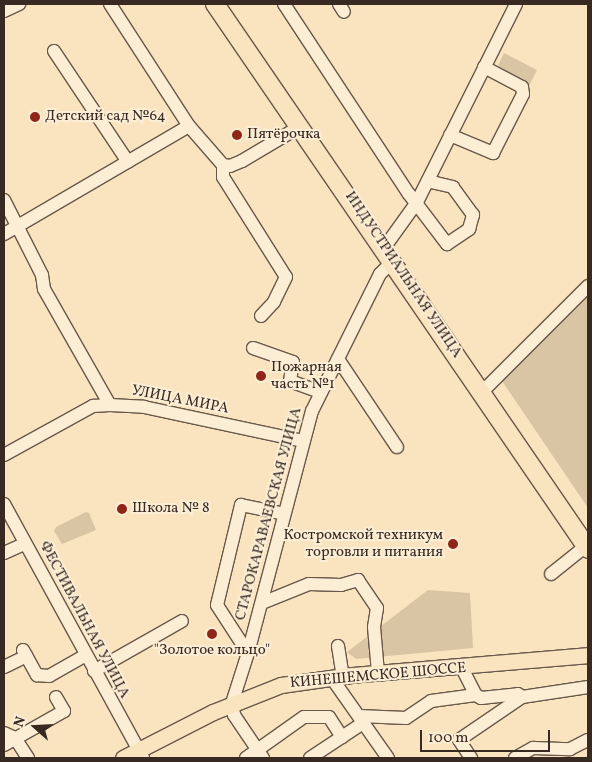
<!DOCTYPE html>
<meta charset="utf-8">
<style>
body{margin:0}
#map{position:relative;width:592px;height:762px;overflow:hidden;background:#fae4bf;font-family:Vollkorn,serif}
div>[style]{position:absolute}
.green>*{inset:0;background:#d9c4a4}
.roads{filter:drop-shadow(1px 0 #68584a) drop-shadow(-1px 0 #68584a) drop-shadow(0 1px #68584a) drop-shadow(0 -1px #68584a)}
.minor>*{height:12px;margin:-6px;padding:0 6px;transform-origin:6px;border-radius:6px;background:#fcedd5}
.major>*{height:15px;margin:-7.5px;padding:0 7.5px;transform-origin:7.5px;border-radius:7.5px;background:#fae4bf}
.highway>*{height:18px;margin:-9px;padding:0 9px;transform-origin:9px;border-radius:9px;background:#fae4bf}
.dots>*{width:14px;height:14px;translate:-50% -50%;box-sizing:border-box;border:2px solid #fcedd5;border-radius:50%}
span{translate:-50% -50%;white-space:nowrap;text-align:center;line-height:1.15;-webkit-text-stroke:4px #fcedd5;paint-order:stroke}
.poi-label{font-size:15px;color:#382923}
.left{translate:0 -50%;text-align:left}
.right{translate:-100% -50%;text-align:right}
.street-label{font-size:15px;color:#382923}
.frame{position:absolute;inset:0;border:5px solid #382923;pointer-events:none}
.north{position:absolute;left:10px;top:702px;width:50px;height:50px;-webkit-text-stroke:4px #fcedd5;paint-order:stroke;rotate:289deg;font-size:14px;font-weight:700;line-height:20px;text-align:center;color:#382923}
.north::after{content:'';display:block;margin:auto;width:18px;height:22px;background:#382923;clip-path:polygon(50% 0,100% 100%,50% 72%,0 100%)}
.scale{position:absolute;left:420px;top:730px;width:130px;height:22px;box-sizing:border-box;border:2px solid #382923;border-top:0;padding-left:6px;font-size:15px;line-height:18px;white-space:nowrap;color:#382923;-webkit-text-stroke:4px #fcedd5;paint-order:stroke}
</style>
<div id="map">
<div class="green">
<div style="clip-path:polygon(504px 53px,537px 70px,529px 86px,504px 73px,505px 70px,498px 66px)"></div>
<div style="clip-path:polygon(588px 295px,587px 406px,588px 508px,502px 381px)"></div>
<div style="clip-path:polygon(86px 512px,89px 513px,96px 530px,62px 544px,54px 531px,56px 527px)"></div>
<div style="clip-path:polygon(428px 590px,470px 593px,473px 648px,356px 659px,347px 652px)"></div>
</div>
<div class="roads">
<div class="minor">
<div style="left:110px;top:4px;width:145px;rotate:57.1deg"></div>
<div style="left:189px;top:126px;width:52px;rotate:48.9deg"></div>
<div style="left:223px;top:165px;width:7px;rotate:8deg"></div>
<div style="left:230px;top:166px;width:13px;rotate:-23deg"></div>
<div style="left:242px;top:161px;width:69px;rotate:-30.7deg"></div>
<div style="left:284px;top:4px;width:227px;rotate:56.7deg"></div>
<div style="left:409px;top:194px;width:63px;rotate:52.8deg"></div>
<div style="left:447px;top:244px;width:27px;rotate:-34deg"></div>
<div style="left:469px;top:229px;width:15px;rotate:-74deg"></div>
<div style="left:473px;top:215px;width:34px;rotate:-126deg"></div>
<div style="left:453px;top:187px;width:26px;rotate:-167deg"></div>
<div style="left:339px;top:4px;width:9px;rotate:58deg"></div>
<div style="left:4px;top:11px;width:17px;rotate:-25deg"></div>
<div style="left:54px;top:51px;width:133px;rotate:56.3deg"></div>
<div style="left:450px;top:135px;width:47px;rotate:22.7deg"></div>
<div style="left:493px;top:153px;width:66px;rotate:-63deg"></div>
<div style="left:523px;top:94px;width:7px;rotate:-98deg"></div>
<div style="left:522px;top:87px;width:43px;rotate:-152.2deg"></div>
<div style="left:223px;top:165px;width:12px;rotate:90deg"></div>
<div style="left:223px;top:177px;width:118px;rotate:57.8deg"></div>
<div style="left:286px;top:277px;width:28px;rotate:116deg"></div>
<div style="left:274px;top:302px;width:19px;rotate:133deg"></div>
<div style="left:4px;top:200px;width:84px;rotate:63.1deg"></div>
<div style="left:42px;top:275px;width:14px;rotate:82deg"></div>
<div style="left:44px;top:289px;width:133px;rotate:60.4deg"></div>
<div style="left:4px;top:234px;width:214px;rotate:-30.3deg"></div>
<div style="left:384px;top:248px;width:57px;rotate:-54.3deg"></div>
<div style="left:417px;top:202px;width:221px;rotate:-63.4deg"></div>
<div style="left:253px;top:348px;width:42px;rotate:19.3deg"></div>
<div style="left:293px;top:362px;width:19px;rotate:99deg"></div>
<div style="left:290px;top:381px;width:33px;rotate:20deg"></div>
<div style="left:338px;top:359px;width:106px;rotate:56.2deg"></div>
<div style="left:482px;top:392px;width:150px;rotate:-45deg"></div>
<div style="left:4px;top:455px;width:102px;rotate:-28.8deg"></div>
<div style="left:93px;top:406px;width:17px;rotate:-3deg"></div>
<div style="left:110px;top:405px;width:34px;rotate:3deg"></div>
<div style="left:144px;top:407px;width:162px;rotate:12.1deg"></div>
<div style="left:4px;top:504px;width:290px;rotate:61.3deg"></div>
<div style="left:4px;top:553px;width:22px;rotate:-24deg"></div>
<div style="left:551px;top:574px;width:45px;rotate:-38.7deg"></div>
<div style="left:262px;top:603px;width:51px;rotate:-22deg"></div>
<div style="left:309px;top:584px;width:32px;rotate:2deg"></div>
<div style="left:341px;top:585px;width:18px;rotate:-16deg"></div>
<div style="left:358px;top:580px;width:34px;rotate:56deg"></div>
<div style="left:377px;top:608px;width:19px;rotate:99deg"></div>
<div style="left:374px;top:627px;width:46px;rotate:85deg"></div>
<div style="left:338px;top:646px;width:30px;rotate:81deg"></div>
<div style="left:23px;top:650px;width:29px;rotate:61deg"></div>
<div style="left:37px;top:675px;width:12px;rotate:5deg"></div>
<div style="left:49px;top:676px;width:40px;rotate:-29.7deg"></div>
<div style="left:248px;top:653px;width:57px;rotate:-122.9deg"></div>
<div style="left:217px;top:605px;width:103px;rotate:-76.5deg"></div>
<div style="left:241px;top:505px;width:44px;rotate:11.8deg"></div>
<div style="left:4px;top:667px;width:25px;rotate:-26deg"></div>
<div style="left:462px;top:668px;width:30px;rotate:63deg"></div>
<div style="left:476px;top:695px;width:6px;rotate:31deg"></div>
<div style="left:481px;top:698px;width:37px;rotate:-6deg"></div>
<div style="left:518px;top:694px;width:5px;rotate:37deg"></div>
<div style="left:522px;top:697px;width:76px;rotate:145.7deg"></div>
<div style="left:459px;top:740px;width:22px;rotate:56deg"></div>
<div style="left:94px;top:671px;width:101px;rotate:-29.6deg"></div>
<div style="left:331px;top:677px;width:99px;rotate:54.9deg"></div>
<div style="left:522px;top:697px;width:67px;rotate:-8.6deg"></div>
<div style="left:359px;top:716px;width:47px;rotate:2.4deg"></div>
<div style="left:406px;top:718px;width:30px;rotate:-34deg"></div>
<div style="left:431px;top:701px;width:45px;rotate:-7.6deg"></div>
<div style="left:4px;top:733px;width:12px;rotate:24deg"></div>
<div style="left:15px;top:738px;width:24px;rotate:57deg"></div>
<div style="left:4px;top:745px;width:69px;rotate:-29.5deg"></div>
<div style="left:64px;top:711px;width:16px;rotate:-120deg"></div>
<div style="left:246px;top:758px;width:71px;rotate:-35.3deg"></div>
<div style="left:304px;top:717px;width:25px"></div>
<div style="left:329px;top:717px;width:24px;rotate:57deg"></div>
<div style="left:263px;top:758px;width:52px;rotate:-124deg"></div>
<div style="left:234px;top:715px;width:12px;rotate:-99deg"></div>
<div style="left:232px;top:703px;width:52px;rotate:-72.3deg"></div>
<div style="left:248px;top:653px;width:250px;rotate:-75.2deg"></div>
<div style="left:312px;top:411px;width:153px;rotate:-63.6deg"></div>
<div style="left:380px;top:274px;width:18px;rotate:-45deg"></div>
<div style="left:310px;top:758px;width:64px;rotate:-33.4deg"></div>
<div style="left:515px;top:758px;width:21px;rotate:-29deg"></div>
<div style="left:533px;top:748px;width:37px;rotate:2deg"></div>
<div style="left:570px;top:749px;width:20px;rotate:-27deg"></div>
</div>
<div class="major">
<div style="left:123px;top:758px;width:101px;rotate:-27.1deg"></div>
<div style="left:213px;top:712px;width:73px;rotate:-21.7deg"></div>
<div style="left:281px;top:685px;width:71px;rotate:-8.1deg"></div>
<div style="left:351px;top:675px;width:238px;rotate:-4.8deg"></div>
</div>
<div class="highway">
<div style="left:215px;top:4px;width:660px;rotate:55.61deg"></div>
</div>
</div>
<div class="dots">
<div style="left:35px;top:117px;background:#8f2418"></div>
<div style="left:237px;top:135px;background:#8f2418"></div>
<div style="left:261px;top:376px;background:#8f2418"></div>
<div style="left:122px;top:509px;background:#8f2418"></div>
<div style="left:453px;top:544px;background:#8f2418"></div>
<div style="left:212px;top:634px;background:#8f2418"></div>
</div>
<div class="poi-label">
<span class="left" style="left:45px;top:117px">Детский сад №64</span>
<span class="left" style="left:247px;top:135px">Пятёрочка</span>
<span class="left" style="left:271px;top:376px">Пожарная<br>часть №1</span>
<span class="left" style="left:132px;top:509px">Школа № 8</span>
<span class="right" style="left:443px;top:544px">Костромской техникум<br>торговли и питания</span>
<span style="left:212px;top:651px">"Золотое кольцо"</span>
</div>
<div class="street-label">
<span style="left:403px;top:275px;rotate:56deg">ИНДУСТРИАЛЬНАЯ УЛИЦА</span>
<span style="left:180px;top:400px;rotate:11deg">УЛИЦА МИРА</span>
<span style="left:269px;top:514px;rotate:-75deg">СТАРОКАРАВАЕВСКАЯ УЛИЦА</span>
<span style="left:84px;top:620px;rotate:62deg">ФЕСТИВАЛЬНАЯ УЛИЦА</span>
<span style="left:378px;top:676px;rotate:-5deg">КИНЕШЕМСКОЕ ШОССЕ</span>
</div>
<div class="frame"></div>
<div class="north">N</div>
<div class="scale">100 m</div>
</div>
